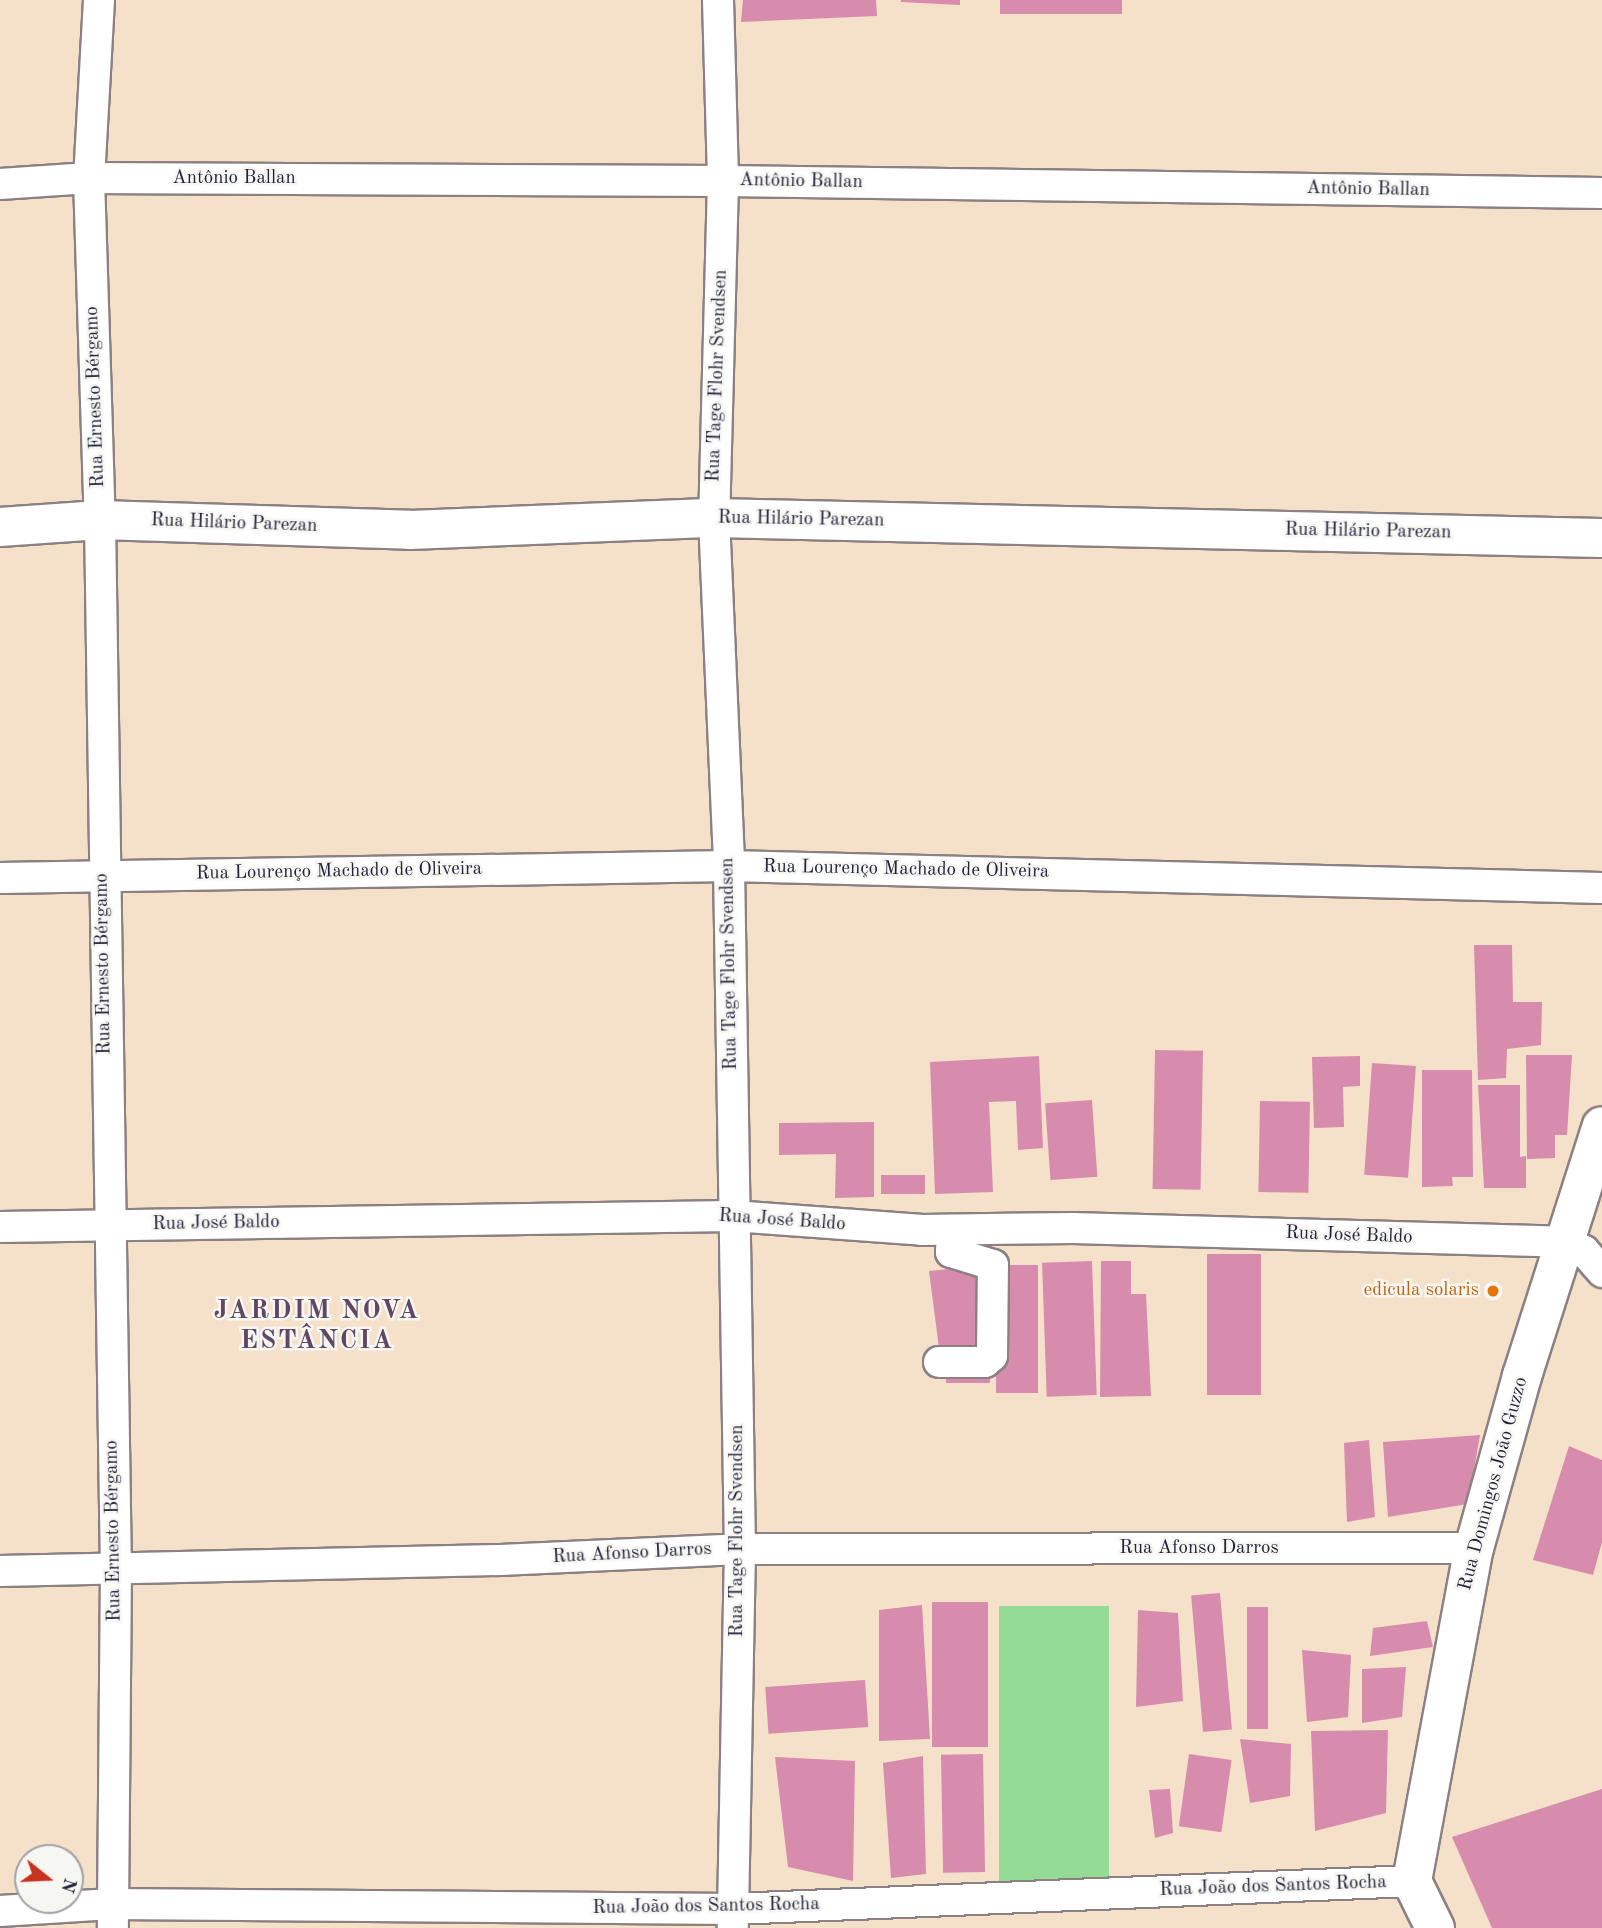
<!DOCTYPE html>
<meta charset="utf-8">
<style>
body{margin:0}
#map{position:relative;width:1602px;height:1928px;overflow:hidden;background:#f5e0c9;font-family:"Old Standard TT",serif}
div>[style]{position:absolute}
.green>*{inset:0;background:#94dc96;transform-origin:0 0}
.building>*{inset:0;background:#d78cae;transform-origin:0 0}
.roads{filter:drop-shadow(2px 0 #8c8182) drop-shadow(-2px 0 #8c8182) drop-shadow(0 2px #8c8182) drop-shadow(0 -2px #8c8182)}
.street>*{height:30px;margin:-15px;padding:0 15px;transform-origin:15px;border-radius:15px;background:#fff}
.secondary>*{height:38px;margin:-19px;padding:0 19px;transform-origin:19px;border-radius:19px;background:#fff}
.dots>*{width:19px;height:19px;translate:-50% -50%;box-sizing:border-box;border:4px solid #f6f6f2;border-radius:50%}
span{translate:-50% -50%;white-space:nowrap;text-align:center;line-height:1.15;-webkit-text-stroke:5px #f6f6f2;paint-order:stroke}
.street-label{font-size:19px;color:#22223b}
.food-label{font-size:19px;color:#c56008}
.right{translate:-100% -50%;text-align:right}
.district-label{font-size:26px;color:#614763;font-weight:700;letter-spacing:2px}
.north{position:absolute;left:14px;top:1844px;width:70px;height:70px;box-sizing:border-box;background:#f6f6f2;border:2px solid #a1a1a9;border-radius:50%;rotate:108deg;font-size:19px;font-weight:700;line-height:28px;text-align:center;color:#22223b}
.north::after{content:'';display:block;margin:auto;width:24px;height:32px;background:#c8321e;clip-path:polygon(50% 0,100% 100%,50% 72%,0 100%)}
</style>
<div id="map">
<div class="green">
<div style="left:999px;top:1606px;width:110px;height:277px"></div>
</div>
<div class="building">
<div style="clip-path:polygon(743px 0,876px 0,877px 16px,741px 22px)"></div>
<div style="clip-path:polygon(901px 0,960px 0,960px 5px,901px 2px)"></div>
<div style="left:1000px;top:0;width:122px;height:14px"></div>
<div style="clip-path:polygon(1474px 945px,1512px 945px,1513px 1002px,1542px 1002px,1541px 1045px,1507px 1049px,1506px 1078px,1478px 1080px)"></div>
<div style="left:1155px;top:1050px;width:48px;height:139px;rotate:1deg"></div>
<div style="clip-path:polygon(1526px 1055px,1572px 1055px,1567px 1135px,1555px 1135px,1555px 1158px,1527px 1159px)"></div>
<div style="clip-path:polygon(1039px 1056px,1043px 1148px,1018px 1150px,1016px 1101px,989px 1102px,993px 1192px,935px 1194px,930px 1062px)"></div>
<div style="clip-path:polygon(1360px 1056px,1360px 1086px,1343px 1087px,1344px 1127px,1314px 1128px,1312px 1057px)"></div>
<div style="left:1372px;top:1063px;width:44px;height:112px;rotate:4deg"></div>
<div style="clip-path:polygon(1422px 1070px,1472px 1070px,1473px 1177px,1452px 1177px,1453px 1186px,1422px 1187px)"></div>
<div style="clip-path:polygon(1478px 1085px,1520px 1085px,1520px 1157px,1526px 1156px,1526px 1188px,1484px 1188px)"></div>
<div style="left:1092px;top:1100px;width:77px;height:47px;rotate:86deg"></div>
<div style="left:1260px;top:1101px;width:50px;height:91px;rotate:1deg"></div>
<div style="clip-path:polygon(874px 1122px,874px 1197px,835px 1198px,836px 1154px,779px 1155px,779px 1123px)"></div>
<div style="left:925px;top:1175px;width:19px;height:44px;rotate:90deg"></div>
<div style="left:1207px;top:1254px;width:54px;height:141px"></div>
<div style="left:1092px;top:1261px;width:134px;height:50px;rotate:88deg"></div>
<div style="clip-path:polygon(1101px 1261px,1131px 1261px,1131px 1294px,1146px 1294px,1151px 1396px,1100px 1397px)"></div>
<div style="clip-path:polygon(990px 1265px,989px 1356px,940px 1356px,929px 1271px)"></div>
<div style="left:996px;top:1265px;width:42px;height:128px"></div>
<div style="left:946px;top:1367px;width:44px;height:16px"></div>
<div style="clip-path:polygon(1480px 1435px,1468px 1504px,1388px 1517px,1383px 1442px)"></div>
<div style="clip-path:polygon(1369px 1440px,1375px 1517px,1347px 1522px,1344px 1443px)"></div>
<div style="clip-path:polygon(1569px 1446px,1602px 1460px,1602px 1542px,1593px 1575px,1533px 1560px)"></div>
<div style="left:1220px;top:1593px;width:137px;height:29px;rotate:85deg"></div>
<div style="left:988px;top:1602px;width:145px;height:56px;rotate:90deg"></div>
<div style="clip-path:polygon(922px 1605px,930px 1739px,879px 1741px,879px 1610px)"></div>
<div style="left:1247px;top:1607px;width:21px;height:122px"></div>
<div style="clip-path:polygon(1138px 1610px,1178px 1613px,1183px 1701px,1136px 1707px)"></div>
<div style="clip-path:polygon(1427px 1621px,1433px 1647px,1370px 1656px,1373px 1628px)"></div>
<div style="clip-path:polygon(1302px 1650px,1351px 1655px,1348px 1717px,1307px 1722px)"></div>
<div style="clip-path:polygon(1406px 1667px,1402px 1717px,1362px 1723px,1362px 1669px)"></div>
<div style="left:865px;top:1680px;width:47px;height:100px;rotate:86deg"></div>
<div style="clip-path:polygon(1388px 1730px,1386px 1813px,1315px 1831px,1311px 1731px)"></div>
<div style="clip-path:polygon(1240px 1739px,1291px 1744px,1290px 1796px,1250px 1803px)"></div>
<div style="left:983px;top:1754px;width:118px;height:42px;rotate:89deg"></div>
<div style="left:1189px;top:1754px;width:43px;height:73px;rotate:8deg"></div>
<div style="clip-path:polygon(923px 1756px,926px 1874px,891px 1878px,883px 1763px)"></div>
<div style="clip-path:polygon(775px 1757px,855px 1761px,853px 1881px,788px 1867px)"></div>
<div style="clip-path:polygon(1170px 1789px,1173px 1833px,1155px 1838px,1149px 1790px)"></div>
<div style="clip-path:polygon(1602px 1789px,1602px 1928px,1492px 1928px,1452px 1837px)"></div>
</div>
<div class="roads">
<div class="street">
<div style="left:99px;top:0;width:178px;rotate:93.2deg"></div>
<div style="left:89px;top:178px;width:342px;rotate:88.2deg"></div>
<div style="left:100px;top:520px;width:1048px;rotate:89.13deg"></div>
<div style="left:116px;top:1568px;width:360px;rotate:90.5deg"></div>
<div style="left:718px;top:0;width:181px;rotate:88.4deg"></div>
<div style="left:723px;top:181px;width:337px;rotate:91.5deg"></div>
<div style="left:714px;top:518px;width:348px;rotate:87.5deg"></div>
<div style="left:729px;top:866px;width:683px;rotate:89.08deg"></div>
<div style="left:740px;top:1549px;width:379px;rotate:91.1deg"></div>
<div style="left:0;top:184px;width:89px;rotate:-3.9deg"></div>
<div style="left:89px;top:178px;width:634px;rotate:0.27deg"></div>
<div style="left:723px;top:181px;width:879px;rotate:0.78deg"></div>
<div style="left:0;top:878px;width:729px;rotate:-0.94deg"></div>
<div style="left:729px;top:866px;width:873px;rotate:1.44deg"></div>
<div style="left:0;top:1227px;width:733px;rotate:-0.86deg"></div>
<div style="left:733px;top:1216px;width:190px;rotate:4.2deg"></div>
<div style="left:922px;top:1230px;width:151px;rotate:-0.8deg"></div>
<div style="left:1073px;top:1228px;width:491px;rotate:1.6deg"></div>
<div style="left:1564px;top:1242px;width:22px;rotate:24deg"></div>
<div style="left:1584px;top:1251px;width:28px;rotate:49deg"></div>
<div style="left:939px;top:1362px;width:46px"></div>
<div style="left:985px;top:1362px;width:9px;rotate:-41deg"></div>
<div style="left:992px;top:1356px;width:91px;rotate:-89.4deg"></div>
<div style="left:993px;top:1265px;width:44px;rotate:-162.8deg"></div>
<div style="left:951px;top:1252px;width:21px;rotate:-87deg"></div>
<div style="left:0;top:1571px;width:500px;rotate:-1.26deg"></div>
<div style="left:500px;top:1560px;width:240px;rotate:-2.6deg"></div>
<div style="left:740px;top:1549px;width:734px;rotate:-0.08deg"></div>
<div style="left:0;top:1911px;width:112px;rotate:-3.6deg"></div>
<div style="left:112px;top:1904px;width:621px;rotate:0.46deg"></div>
<div style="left:733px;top:1909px;width:680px;rotate:-2.36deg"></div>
</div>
<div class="secondary">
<div style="left:0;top:527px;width:100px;rotate:-4deg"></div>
<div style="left:100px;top:520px;width:310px;rotate:1.8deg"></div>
<div style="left:410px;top:530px;width:304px;rotate:-2.3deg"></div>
<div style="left:714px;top:518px;width:888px;rotate:1.29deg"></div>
<div style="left:1435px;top:1928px;width:52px;rotate:-116.1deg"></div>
<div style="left:1412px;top:1881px;width:339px;rotate:-79.5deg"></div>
<div style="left:1474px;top:1548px;width:179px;rotate:-74.4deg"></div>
<div style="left:1522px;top:1376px;width:262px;rotate:-72.3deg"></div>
</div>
</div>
<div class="dots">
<div style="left:1493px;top:1291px;background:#e8710a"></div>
</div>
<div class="street-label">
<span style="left:234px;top:179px">Antônio Ballan</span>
<span style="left:801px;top:182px;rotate:1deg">Antônio Ballan</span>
<span style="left:1368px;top:190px;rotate:1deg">Antônio Ballan</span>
<span style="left:718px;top:376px;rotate:-88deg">Rua Tage Flohr Svendsen</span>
<span style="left:96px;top:397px;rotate:-92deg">Rua Ernesto Bérgamo</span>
<span style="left:801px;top:520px;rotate:1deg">Rua Hilário Parezan</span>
<span style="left:234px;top:524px;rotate:2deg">Rua Hilário Parezan</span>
<span style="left:1368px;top:532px;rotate:1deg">Rua Hilário Parezan</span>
<span style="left:906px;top:870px;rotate:1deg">Rua Lourenço Machado de Oliveira</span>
<span style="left:339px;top:872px;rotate:-1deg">Rua Lourenço Machado de Oliveira</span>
<span style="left:104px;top:964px;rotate:-91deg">Rua Ernesto Bérgamo</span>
<span style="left:730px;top:964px;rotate:-91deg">Rua Tage Flohr Svendsen</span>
<span style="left:782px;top:1221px;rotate:4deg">Rua José Baldo</span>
<span style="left:216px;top:1224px;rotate:-1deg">Rua José Baldo</span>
<span style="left:1349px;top:1236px;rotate:2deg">Rua José Baldo</span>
<span style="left:1494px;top:1484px;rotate:-75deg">Rua Domingos João Guzzo</span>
<span style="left:114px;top:1531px;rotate:-91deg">Rua Ernesto Bérgamo</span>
<span style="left:738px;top:1531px;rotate:-90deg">Rua Tage Flohr Svendsen</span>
<span style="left:1199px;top:1549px">Rua Afonso Darros</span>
<span style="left:632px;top:1554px;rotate:-3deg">Rua Afonso Darros</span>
<span style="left:1273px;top:1887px;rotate:-2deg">Rua João dos Santos Rocha</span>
<span style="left:706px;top:1907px;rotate:-1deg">Rua João dos Santos Rocha</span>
</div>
<div class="food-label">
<span class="right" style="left:1479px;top:1291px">edicula solaris</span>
</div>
<div class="district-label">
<span style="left:317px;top:1327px">JARDIM NOVA<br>ESTÂNCIA</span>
</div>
<div class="north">N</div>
</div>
